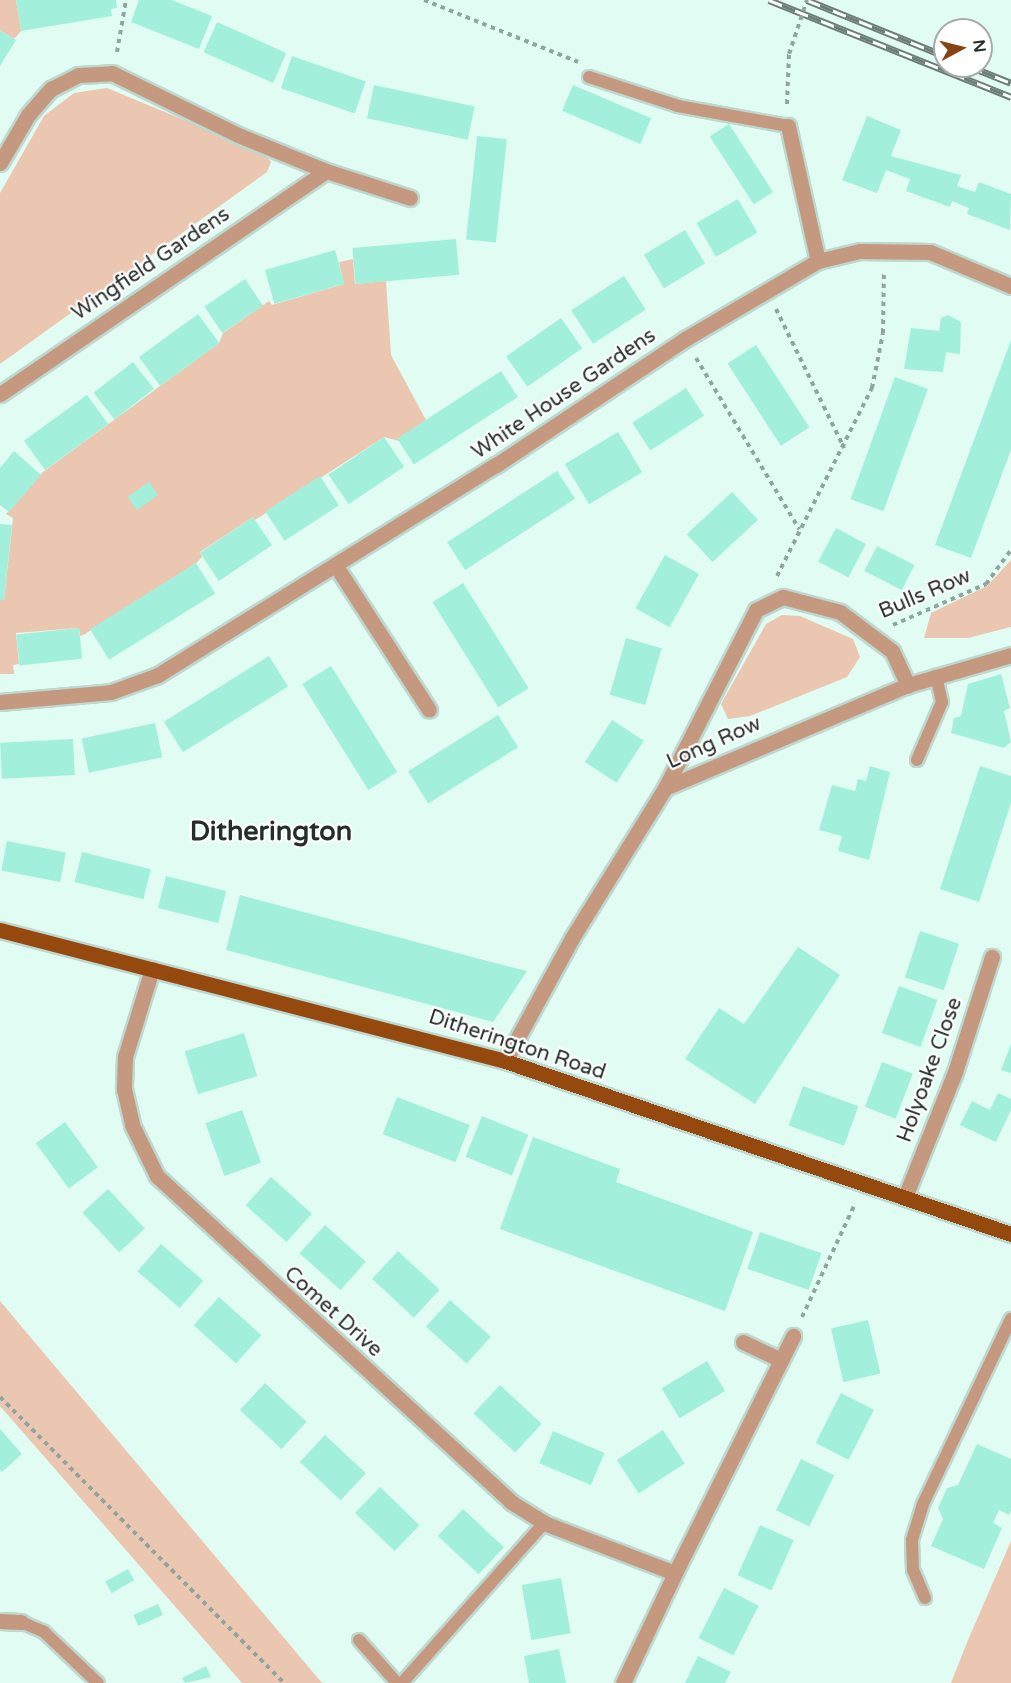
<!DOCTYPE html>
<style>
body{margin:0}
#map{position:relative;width:1011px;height:1683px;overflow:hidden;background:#e0fcf3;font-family:"Varela Round",sans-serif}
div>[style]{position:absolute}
.green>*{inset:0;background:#ebc6b1}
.building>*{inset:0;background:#a2f0db;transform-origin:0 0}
.path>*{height:4px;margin-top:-2px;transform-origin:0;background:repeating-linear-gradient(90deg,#90a59e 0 4.5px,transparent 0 9px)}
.roads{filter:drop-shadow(2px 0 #bed7cf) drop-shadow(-2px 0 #bed7cf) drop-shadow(0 2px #bed7cf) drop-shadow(0 -2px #bed7cf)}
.service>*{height:12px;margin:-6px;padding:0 6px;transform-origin:6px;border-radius:6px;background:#c5997f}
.minor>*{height:15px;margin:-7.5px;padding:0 7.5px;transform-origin:7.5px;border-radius:7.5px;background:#c5997f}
.primary>*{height:15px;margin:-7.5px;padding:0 7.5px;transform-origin:7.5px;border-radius:7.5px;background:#95490f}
.rail>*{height:7px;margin-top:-3.5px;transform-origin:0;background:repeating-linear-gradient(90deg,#fff 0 14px,#6d7e78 0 28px);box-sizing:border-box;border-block:2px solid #6d7e78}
.path-bridge>*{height:4px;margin-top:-2px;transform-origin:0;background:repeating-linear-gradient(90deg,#90a59e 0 4.5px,transparent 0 9px)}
span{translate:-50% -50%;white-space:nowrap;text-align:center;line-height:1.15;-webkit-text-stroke:4.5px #fff;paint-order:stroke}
.street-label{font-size:21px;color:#232d2a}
.district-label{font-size:27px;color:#232d2a;font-weight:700}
.north{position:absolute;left:933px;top:18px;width:60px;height:60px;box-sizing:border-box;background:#fff;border:2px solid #a7abaa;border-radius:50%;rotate:83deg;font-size:16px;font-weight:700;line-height:24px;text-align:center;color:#232d2a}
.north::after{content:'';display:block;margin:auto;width:21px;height:27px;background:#864313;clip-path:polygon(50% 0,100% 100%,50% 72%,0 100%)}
</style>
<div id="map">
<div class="green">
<div style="clip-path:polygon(0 0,16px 0,21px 31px,14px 39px,0 30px)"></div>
<div style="clip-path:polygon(107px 88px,264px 153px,271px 162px,267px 172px,0 364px,0 193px,44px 116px,74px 93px)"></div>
<div style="clip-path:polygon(353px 259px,355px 284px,386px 281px,391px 355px,427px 422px,399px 441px,384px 437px,255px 520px,253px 517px,200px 552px,202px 557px,196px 563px,85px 634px,80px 636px,79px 628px,16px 633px,19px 664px,13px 665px,14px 674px,0 674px,0 600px,4px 600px,13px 518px,6px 514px,43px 472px,219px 343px,223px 333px,269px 301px,272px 305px,344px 284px,339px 262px)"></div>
<div style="clip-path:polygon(1011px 560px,1011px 627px,968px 638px,924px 638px,931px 613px,987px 586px)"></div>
<div style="clip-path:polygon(782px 615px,800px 616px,853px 639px,860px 657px,847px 677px,750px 716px,728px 719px,721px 704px,766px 624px)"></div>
<div style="clip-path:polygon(0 1301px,322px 1683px,242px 1683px,0 1406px)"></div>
<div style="clip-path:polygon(1011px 1541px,1011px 1683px,951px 1683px,968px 1640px)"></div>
</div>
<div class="building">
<div style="clip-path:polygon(16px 0,116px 0,117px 8px,111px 9px,112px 16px,21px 31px)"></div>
<div style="clip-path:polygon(139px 0,172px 0,212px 16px,199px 49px,131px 22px)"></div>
<div style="left:217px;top:22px;width:76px;height:33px;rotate:24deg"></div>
<div style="clip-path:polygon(0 30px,16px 40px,0 66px)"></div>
<div style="left:292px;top:56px;width:78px;height:34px;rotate:19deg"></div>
<div style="left:374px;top:85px;width:103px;height:34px;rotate:12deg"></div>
<div style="left:573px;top:85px;width:85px;height:28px;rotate:23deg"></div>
<div style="clip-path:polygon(867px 116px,901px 130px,891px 156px,961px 175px,957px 186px,975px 192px,979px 182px,1011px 194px,1010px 230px,967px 214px,969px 208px,952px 201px,950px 207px,906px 191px,910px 179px,886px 170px,877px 193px,842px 180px)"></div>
<div style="left:729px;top:124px;width:81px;height:23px;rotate:57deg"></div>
<div style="left:477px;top:136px;width:30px;height:104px;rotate:6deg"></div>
<div style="left:738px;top:199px;width:39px;height:48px;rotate:60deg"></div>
<div style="left:685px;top:230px;width:39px;height:48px;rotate:59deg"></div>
<div style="left:456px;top:239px;width:36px;height:104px;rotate:85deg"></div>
<div style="left:335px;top:250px;width:35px;height:73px;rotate:74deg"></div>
<div style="left:624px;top:276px;width:40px;height:63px;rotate:57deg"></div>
<div style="left:245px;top:279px;width:32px;height:49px;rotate:56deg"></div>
<div style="left:198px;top:314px;width:36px;height:73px;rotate:54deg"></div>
<div style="clip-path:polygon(948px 315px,961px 322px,960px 354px,946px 352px,943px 372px,904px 369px,911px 328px,939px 331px,941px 318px)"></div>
<div style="left:561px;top:318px;width:37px;height:67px;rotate:55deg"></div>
<div style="clip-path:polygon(1011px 340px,1011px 450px,971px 558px,935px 545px)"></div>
<div style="left:756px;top:345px;width:98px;height:34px;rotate:57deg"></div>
<div style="left:133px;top:362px;width:34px;height:50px;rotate:52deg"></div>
<div style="left:501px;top:371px;width:31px;height:124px;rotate:57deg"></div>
<div style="left:895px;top:377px;width:35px;height:130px;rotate:20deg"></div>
<div style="left:686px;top:388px;width:33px;height:64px;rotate:57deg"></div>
<div style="left:87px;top:395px;width:36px;height:78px;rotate:54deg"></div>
<div style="left:618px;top:432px;width:47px;height:62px;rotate:59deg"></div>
<div style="left:384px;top:437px;width:36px;height:67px;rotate:56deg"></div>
<div style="clip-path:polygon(14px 451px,41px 475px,9px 512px,0 505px,0 468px)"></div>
<div style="left:557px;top:471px;width:33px;height:131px;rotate:57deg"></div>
<div style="left:320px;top:476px;width:35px;height:65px;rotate:57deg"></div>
<div style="left:149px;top:482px;width:16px;height:26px;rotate:55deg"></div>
<div style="left:732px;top:492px;width:38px;height:62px;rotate:47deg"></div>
<div style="left:253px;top:517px;width:34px;height:64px;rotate:56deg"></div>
<div style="clip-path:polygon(0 524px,12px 525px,4px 600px,0 600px)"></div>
<div style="left:836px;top:528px;width:34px;height:38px;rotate:28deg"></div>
<div style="left:877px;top:546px;width:42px;height:28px;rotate:27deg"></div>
<div style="left:665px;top:555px;width:39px;height:61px;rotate:29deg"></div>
<div style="left:196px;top:563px;width:36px;height:125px;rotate:58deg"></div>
<div style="left:463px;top:583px;width:124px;height:36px;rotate:58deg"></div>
<div style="left:79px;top:628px;width:31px;height:63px;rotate:84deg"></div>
<div style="left:626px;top:638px;width:37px;height:59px;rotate:16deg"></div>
<div style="left:269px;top:656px;width:36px;height:124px;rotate:58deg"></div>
<div style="left:331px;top:666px;width:125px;height:34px;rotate:58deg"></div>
<div style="clip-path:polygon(1001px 674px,1010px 708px,1004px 711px,1011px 742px,1004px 748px,951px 733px,954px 718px,961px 716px,968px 684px)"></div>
<div style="left:498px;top:715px;width:38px;height:106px;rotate:58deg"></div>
<div style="left:612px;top:720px;width:38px;height:50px;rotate:33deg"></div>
<div style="left:155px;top:723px;width:35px;height:75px;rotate:78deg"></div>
<div style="left:73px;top:739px;width:36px;height:73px;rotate:87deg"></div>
<div style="clip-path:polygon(870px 766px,890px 772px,869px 860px,838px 851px,842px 836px,819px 830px,832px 785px,855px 791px,858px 779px,866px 781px)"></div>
<div style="clip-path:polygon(980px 766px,1011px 776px,1011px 803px,979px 902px,940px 889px)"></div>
<div style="left:7px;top:841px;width:60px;height:30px;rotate:11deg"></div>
<div style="left:82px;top:852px;width:71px;height:31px;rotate:14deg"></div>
<div style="left:166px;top:876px;width:62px;height:33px;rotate:14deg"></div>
<div style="clip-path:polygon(240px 895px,480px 959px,527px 971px,493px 1022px,464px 1014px,226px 950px)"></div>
<div style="left:920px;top:931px;width:41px;height:49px;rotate:18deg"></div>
<div style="clip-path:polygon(798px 947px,840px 975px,755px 1104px,685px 1059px,719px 1008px,744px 1024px)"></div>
<div style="left:899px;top:986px;width:41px;height:50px;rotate:20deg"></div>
<div style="left:244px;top:1033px;width:45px;height:62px;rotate:73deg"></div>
<div style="clip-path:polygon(1011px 1044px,1011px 1073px,1001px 1070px)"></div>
<div style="left:882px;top:1062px;width:33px;height:48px;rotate:21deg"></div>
<div style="left:803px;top:1086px;width:59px;height:42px;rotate:20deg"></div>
<div style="clip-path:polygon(998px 1093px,1011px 1099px,1011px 1110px,996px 1142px,960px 1125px,972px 1101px,990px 1110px)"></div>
<div style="left:397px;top:1097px;width:78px;height:40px;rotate:21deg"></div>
<div style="left:242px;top:1110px;width:56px;height:39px;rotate:70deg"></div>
<div style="left:482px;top:1116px;width:50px;height:44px;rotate:22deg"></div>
<div style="left:65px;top:1122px;width:56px;height:36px;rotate:54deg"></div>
<div style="clip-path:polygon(533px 1137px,620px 1169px,616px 1182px,753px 1232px,725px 1311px,500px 1229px)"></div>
<div style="left:271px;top:1177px;width:55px;height:38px;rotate:42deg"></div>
<div style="left:108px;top:1189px;width:54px;height:35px;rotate:47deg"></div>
<div style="left:325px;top:1225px;width:55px;height:38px;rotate:42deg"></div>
<div style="left:760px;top:1232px;width:65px;height:39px;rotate:19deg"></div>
<div style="left:161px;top:1244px;width:56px;height:36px;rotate:41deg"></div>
<div style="left:398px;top:1251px;width:57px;height:38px;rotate:43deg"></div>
<div style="left:219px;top:1297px;width:57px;height:38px;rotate:42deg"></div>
<div style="left:450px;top:1300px;width:55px;height:36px;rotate:42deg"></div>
<div style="left:868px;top:1320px;width:55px;height:38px;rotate:77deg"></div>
<div style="left:707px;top:1361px;width:35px;height:53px;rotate:59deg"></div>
<div style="left:265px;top:1383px;width:57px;height:37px;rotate:43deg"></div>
<div style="left:500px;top:1385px;width:57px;height:39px;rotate:43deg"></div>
<div style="left:841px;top:1393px;width:37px;height:56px;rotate:27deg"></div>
<div style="clip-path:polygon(0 1429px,22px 1454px,2px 1472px,0 1470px)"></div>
<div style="left:663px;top:1430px;width:40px;height:55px;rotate:57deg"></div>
<div style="left:553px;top:1431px;width:56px;height:35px;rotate:23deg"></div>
<div style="left:325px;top:1435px;width:56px;height:37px;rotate:43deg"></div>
<div style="clip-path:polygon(977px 1444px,1011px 1459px,1011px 1511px,1009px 1515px,999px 1510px,993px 1523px,1002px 1528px,984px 1569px,931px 1546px,943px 1519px,938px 1508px,947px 1488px,958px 1485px)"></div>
<div style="left:801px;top:1459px;width:37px;height:57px;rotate:26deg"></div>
<div style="left:380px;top:1487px;width:55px;height:36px;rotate:44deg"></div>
<div style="left:463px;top:1509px;width:56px;height:37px;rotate:43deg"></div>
<div style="left:760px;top:1525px;width:37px;height:55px;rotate:24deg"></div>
<div style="left:128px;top:1569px;width:13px;height:26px;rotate:61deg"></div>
<div style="left:561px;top:1578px;width:56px;height:40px;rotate:80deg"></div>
<div style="left:724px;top:1588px;width:39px;height:56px;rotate:27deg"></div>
<div style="left:158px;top:1604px;width:12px;height:27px;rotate:66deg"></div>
<div style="clip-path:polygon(559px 1649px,566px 1683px,529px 1683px,524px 1656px)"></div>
<div style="clip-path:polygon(698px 1656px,731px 1672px,725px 1683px,685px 1683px)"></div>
<div style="clip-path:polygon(206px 1666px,211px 1677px,185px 1683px,182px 1678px)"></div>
</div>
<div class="path">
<div style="left:424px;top:0;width:166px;rotate:21.9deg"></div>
<div style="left:117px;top:52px;width:53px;rotate:-80.2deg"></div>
<div style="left:787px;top:104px;width:50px;rotate:-87.7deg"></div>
<div style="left:776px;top:309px;width:155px;rotate:63.9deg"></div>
<div style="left:696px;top:358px;width:200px;rotate:58.9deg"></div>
<div style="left:777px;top:576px;width:211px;rotate:-63.2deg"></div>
<div style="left:872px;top:388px;width:56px;rotate:-78.7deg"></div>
<div style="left:883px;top:333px;width:61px;rotate:-89.1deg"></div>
<div style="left:893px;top:625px;width:102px;rotate:-23.8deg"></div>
<div style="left:986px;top:584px;width:42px;rotate:-53.7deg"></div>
<div style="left:802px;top:1317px;width:125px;rotate:-64.9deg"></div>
<div style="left:0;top:1397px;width:403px;rotate:45.2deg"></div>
</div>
<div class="roads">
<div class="service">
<div style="left:589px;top:77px;width:94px;rotate:18deg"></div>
<div style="left:678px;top:106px;width:112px;rotate:10.3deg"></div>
<div style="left:917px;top:760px;width:63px;rotate:-66.7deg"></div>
<div style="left:942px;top:702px;width:27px;rotate:-103deg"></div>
<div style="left:925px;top:1598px;width:30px;rotate:-113deg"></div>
<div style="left:913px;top:1570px;width:30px;rotate:-92deg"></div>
<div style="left:912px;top:1540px;width:38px;rotate:-73deg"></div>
<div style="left:923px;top:1504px;width:205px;rotate:-64.6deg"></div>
<div style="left:21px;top:1622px;width:25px;rotate:23deg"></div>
<div style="left:44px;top:1632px;width:74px;rotate:43.4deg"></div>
<div style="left:359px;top:1640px;width:57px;rotate:48.5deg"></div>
<div style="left:402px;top:1683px;width:214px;rotate:-48.4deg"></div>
</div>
<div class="minor">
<div style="left:788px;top:126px;width:138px;rotate:77.5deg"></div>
<div style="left:0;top:163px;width:56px;rotate:-59.7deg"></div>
<div style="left:28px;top:115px;width:35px;rotate:-49deg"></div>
<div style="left:51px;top:89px;width:31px;rotate:-27deg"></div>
<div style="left:79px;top:75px;width:33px;rotate:-3deg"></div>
<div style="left:112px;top:73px;width:140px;rotate:26.2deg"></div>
<div style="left:238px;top:135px;width:95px;rotate:22.2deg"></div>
<div style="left:326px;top:171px;width:395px;rotate:145.6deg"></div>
<div style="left:326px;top:171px;width:88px;rotate:17.8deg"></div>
<div style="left:336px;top:566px;width:171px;rotate:57.1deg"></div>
<div style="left:0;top:702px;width:111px;rotate:-5.1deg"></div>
<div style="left:111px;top:692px;width:50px;rotate:-19.9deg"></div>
<div style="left:158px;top:675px;width:398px;rotate:-31.9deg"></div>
<div style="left:496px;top:465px;width:227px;rotate:-33.7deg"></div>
<div style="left:685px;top:339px;width:154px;rotate:-30.4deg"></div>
<div style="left:818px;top:261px;width:43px;rotate:-13.4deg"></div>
<div style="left:860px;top:251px;width:70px;rotate:0.8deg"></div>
<div style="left:930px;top:252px;width:88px;rotate:22.8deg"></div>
<div style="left:665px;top:788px;width:200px;rotate:-62.9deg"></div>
<div style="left:756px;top:610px;width:30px;rotate:-26deg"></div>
<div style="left:783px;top:597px;width:59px;rotate:14.7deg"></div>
<div style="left:840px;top:612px;width:65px;rotate:36.9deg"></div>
<div style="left:892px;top:651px;width:38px;rotate:65deg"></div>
<div style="left:152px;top:969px;width:92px;rotate:107.1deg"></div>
<div style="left:125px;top:1057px;width:32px;rotate:92deg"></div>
<div style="left:124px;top:1089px;width:37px;rotate:77deg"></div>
<div style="left:132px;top:1125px;width:57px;rotate:63.9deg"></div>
<div style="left:157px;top:1176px;width:481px;rotate:42.6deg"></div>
<div style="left:511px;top:1502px;width:39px;rotate:32deg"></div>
<div style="left:544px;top:1523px;width:140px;rotate:20.9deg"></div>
<div style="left:675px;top:1573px;width:265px;rotate:-63.5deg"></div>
<div style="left:505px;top:1061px;width:140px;rotate:-61.4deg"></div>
<div style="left:572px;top:938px;width:176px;rotate:-58.2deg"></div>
<div style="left:665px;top:788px;width:264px;rotate:-23deg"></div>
<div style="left:908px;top:685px;width:107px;rotate:-16.2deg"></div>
<div style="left:905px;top:1197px;width:135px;rotate:-68.2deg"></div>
<div style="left:955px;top:1072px;width:121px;rotate:-72.2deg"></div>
<div style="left:743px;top:1342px;width:42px;rotate:25.3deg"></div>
<div style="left:0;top:1621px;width:21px;rotate:3deg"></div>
<div style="left:623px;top:1683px;width:122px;rotate:-64.7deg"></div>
</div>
<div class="primary">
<div style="left:0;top:930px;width:522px;rotate:14.54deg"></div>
<div style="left:505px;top:1061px;width:535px;rotate:18.88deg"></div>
</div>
</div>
<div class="rail">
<div style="left:769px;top:0;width:261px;rotate:21.8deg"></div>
<div style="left:807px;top:0;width:149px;rotate:22.1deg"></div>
<div style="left:969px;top:66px;width:45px;rotate:22deg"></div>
</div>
<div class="path-bridge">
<div style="left:789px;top:54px;width:57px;rotate:-71.6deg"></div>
</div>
<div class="street-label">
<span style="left:151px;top:264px;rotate:-34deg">Wingfield Gardens</span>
<span style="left:564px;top:394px;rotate:-34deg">White House Gardens</span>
<span style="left:925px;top:594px;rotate:-23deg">Bulls Row</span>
<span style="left:714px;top:743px;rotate:-24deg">Long Row</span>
<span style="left:517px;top:1045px;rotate:18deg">Ditherington Road</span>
<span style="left:930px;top:1070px;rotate:-70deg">Holyoake Close</span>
<span style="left:333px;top:1312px;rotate:42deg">Comet Drive</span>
</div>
<div class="district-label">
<span style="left:271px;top:832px">Ditherington</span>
</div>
<div class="north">N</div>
</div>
